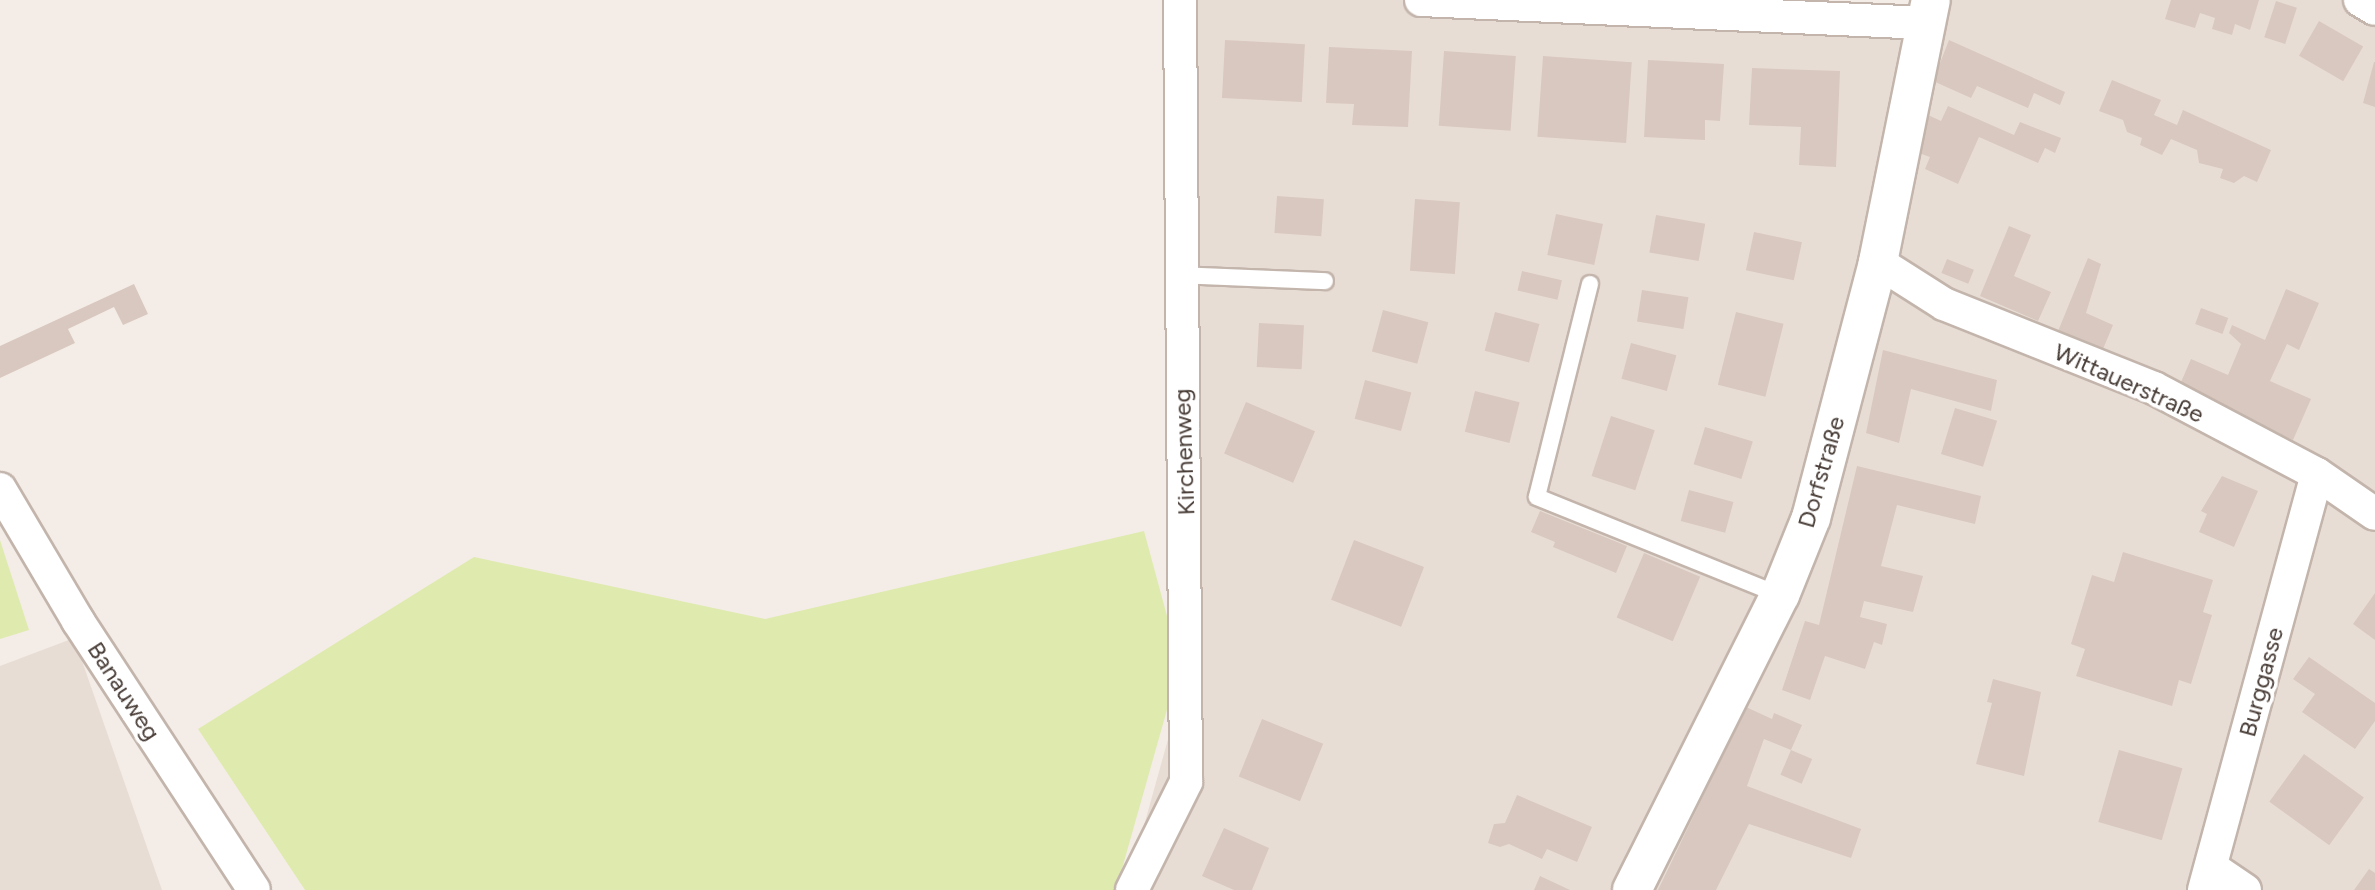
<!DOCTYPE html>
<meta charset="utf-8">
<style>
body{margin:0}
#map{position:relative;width:2375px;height:890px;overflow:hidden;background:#f4ede7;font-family:Figtree,sans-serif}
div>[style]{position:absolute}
.residential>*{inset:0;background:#e8ddd5}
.green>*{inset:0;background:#dfeaaf}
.building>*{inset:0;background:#d9c8bf;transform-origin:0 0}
.roads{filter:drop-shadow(2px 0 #c3b5ac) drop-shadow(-2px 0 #c3b5ac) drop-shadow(0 2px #c3b5ac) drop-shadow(0 -2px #c3b5ac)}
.service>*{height:16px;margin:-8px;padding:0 8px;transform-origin:8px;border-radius:8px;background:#fff}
.minor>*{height:32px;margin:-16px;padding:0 16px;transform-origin:16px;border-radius:16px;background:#fff}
.tertiary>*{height:38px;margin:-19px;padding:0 19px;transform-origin:19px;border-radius:19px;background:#fff}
span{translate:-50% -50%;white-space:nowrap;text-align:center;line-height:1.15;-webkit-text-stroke:7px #fff;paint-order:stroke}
.street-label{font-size:24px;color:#483c36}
</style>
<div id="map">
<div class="residential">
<div style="clip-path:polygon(1182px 0,1729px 0,1911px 10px,1914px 0,2375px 0,2375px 890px,1126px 890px,1189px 664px)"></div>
<div style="clip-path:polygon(74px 638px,162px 890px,0 890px,0 666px)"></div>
</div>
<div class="green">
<div style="clip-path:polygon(1144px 531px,1180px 664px,1116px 890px,305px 890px,198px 729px,474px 557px,765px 619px)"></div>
<div style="clip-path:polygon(0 540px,29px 630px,0 639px)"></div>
</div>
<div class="building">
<div style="clip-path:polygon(2171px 0,2259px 0,2250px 30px,2235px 24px,2232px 35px,2212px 29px,2215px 18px,2200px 13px,2195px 28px,2165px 19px)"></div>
<div style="left:2276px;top:1px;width:22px;height:38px;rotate:18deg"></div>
<div style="left:2319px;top:21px;width:51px;height:40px;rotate:30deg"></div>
<div style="left:1225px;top:40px;width:80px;height:58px;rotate:3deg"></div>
<div style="clip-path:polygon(1949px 40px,2065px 92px,2060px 105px,2034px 93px,2028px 108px,1977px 86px,1971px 98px,1933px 81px)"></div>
<div style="clip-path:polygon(1329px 47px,1412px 51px,1408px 127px,1352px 125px,1354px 104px,1326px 103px)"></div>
<div style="left:1444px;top:51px;width:72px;height:75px;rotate:4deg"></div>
<div style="left:1543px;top:56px;width:89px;height:81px;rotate:4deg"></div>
<div style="clip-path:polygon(1648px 60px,1724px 64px,1720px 121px,1705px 120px,1705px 140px,1644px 137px)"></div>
<div style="clip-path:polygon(2374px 62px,2375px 62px,2375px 107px,2363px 103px)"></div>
<div style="clip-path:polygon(1752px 68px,1840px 71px,1836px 167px,1799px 165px,1801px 127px,1749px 125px)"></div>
<div style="clip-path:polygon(2112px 80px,2161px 100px,2154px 115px,2177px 125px,2183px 110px,2271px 150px,2257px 182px,2244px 176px,2234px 183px,2220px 178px,2223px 169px,2199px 163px,2197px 150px,2171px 139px,2162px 155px,2140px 145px,2142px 138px,2127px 132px,2123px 120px,2099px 111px)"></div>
<div style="clip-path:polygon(1948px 106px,2014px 135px,2020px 122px,2061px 138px,2055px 153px,2045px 148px,2038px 163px,1979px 137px,1958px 184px,1925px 169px,1930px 157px,1913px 151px,1928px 115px,1941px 121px)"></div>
<div style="left:1277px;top:196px;width:47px;height:37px;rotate:4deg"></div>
<div style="left:1415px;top:199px;width:45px;height:72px;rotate:4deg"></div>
<div style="left:1556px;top:214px;width:48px;height:42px;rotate:12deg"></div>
<div style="left:1656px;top:215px;width:50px;height:38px;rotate:10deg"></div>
<div style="clip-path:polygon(2009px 226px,2031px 235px,2014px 276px,2051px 292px,2038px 321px,1980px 296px)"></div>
<div style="left:1754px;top:232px;width:49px;height:39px;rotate:12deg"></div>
<div style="clip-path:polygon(2088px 258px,2101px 264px,2086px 313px,2113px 325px,2101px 354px,2056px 336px)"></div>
<div style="left:1947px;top:259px;width:29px;height:15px;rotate:22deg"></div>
<div style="left:1522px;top:271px;width:41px;height:20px;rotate:13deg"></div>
<div style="clip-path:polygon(134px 284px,148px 314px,123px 325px,114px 307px,68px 329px,75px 343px,0 378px,0 346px)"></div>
<div style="clip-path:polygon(2286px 289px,2319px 303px,2299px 350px,2287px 344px,2270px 381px,2311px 399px,2293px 440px,2178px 389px,2191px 359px,2228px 375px,2241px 344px,2229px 333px,2232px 325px,2265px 340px)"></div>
<div style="left:1642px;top:290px;width:47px;height:32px;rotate:9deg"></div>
<div style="left:2201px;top:308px;width:29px;height:17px;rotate:20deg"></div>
<div style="left:1383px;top:310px;width:47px;height:43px;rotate:15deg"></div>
<div style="left:1495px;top:312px;width:46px;height:40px;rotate:15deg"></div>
<div style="left:1736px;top:312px;width:49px;height:75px;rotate:14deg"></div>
<div style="left:1259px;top:323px;width:45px;height:44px;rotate:3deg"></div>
<div style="left:1631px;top:343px;width:47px;height:37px;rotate:15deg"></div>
<div style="clip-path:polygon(1883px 350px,1997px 380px,1991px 411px,1911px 389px,1899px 443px,1866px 433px)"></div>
<div style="left:1365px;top:380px;width:48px;height:40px;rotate:15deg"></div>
<div style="left:1475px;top:391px;width:46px;height:42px;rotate:14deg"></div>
<div style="left:1246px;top:402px;width:75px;height:56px;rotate:23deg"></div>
<div style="left:1955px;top:408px;width:44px;height:48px;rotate:17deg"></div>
<div style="left:1611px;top:416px;width:46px;height:63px;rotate:18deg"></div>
<div style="left:1705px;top:427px;width:50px;height:39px;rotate:17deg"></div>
<div style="clip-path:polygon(1857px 466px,1981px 496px,1975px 524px,1897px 505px,1881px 566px,1923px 576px,1913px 612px,1864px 601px,1860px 617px,1887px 624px,1882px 645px,1874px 642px,1865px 669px,1825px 656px,1810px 700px,1782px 690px,1805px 621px,1819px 625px)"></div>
<div style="clip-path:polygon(2222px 476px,2258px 491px,2234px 547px,2199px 532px,2207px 514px,2201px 511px)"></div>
<div style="left:1689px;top:490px;width:46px;height:32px;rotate:15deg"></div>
<div style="clip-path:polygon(1540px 511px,1627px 546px,1616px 573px,1553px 547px,1555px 542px,1531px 532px)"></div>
<div style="left:1354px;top:540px;width:75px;height:64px;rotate:21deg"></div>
<div style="clip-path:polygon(2123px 552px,2213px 580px,2203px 612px,2212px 615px,2191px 684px,2179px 680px,2172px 706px,2076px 676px,2085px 649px,2071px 644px,2092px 575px,2114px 582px)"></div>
<div style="left:1644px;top:553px;width:61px;height:70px;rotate:23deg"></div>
<div style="clip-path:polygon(2375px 593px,2375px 640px,2353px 624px)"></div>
<div style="clip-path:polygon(2309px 657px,2375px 703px,2375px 721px,2355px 749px,2302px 712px,2315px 694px,2293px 679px)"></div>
<div style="clip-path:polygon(1993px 679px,2041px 692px,2024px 776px,1976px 764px,1992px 703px,1987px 702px)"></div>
<div style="clip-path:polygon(1746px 707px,1772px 719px,1774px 713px,1802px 725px,1791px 750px,1764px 739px,1747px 786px,1861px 829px,1851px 858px,1749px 824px,1716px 890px,1658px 890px)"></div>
<div style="left:1262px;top:719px;width:66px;height:62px;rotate:22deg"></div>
<div style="left:1791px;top:750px;width:23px;height:27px;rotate:23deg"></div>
<div style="left:2119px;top:750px;width:66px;height:75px;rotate:16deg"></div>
<div style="left:2304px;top:754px;width:74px;height:59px;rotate:36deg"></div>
<div style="clip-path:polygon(1517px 795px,1592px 827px,1577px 862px,1547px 849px,1542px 859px,1509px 844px,1500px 847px,1488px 843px,1494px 824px,1505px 823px)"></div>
<div style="clip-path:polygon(1224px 828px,1269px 848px,1252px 890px,1234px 890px,1202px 876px)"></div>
<div style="clip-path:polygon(2369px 869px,2375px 873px,2375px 890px,2354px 890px)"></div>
<div style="clip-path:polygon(1540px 876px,1570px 890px,1534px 890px)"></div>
</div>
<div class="roads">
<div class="service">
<div style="left:1179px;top:275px;width:146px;rotate:2.4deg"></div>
<div style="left:1590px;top:284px;width:219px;rotate:104deg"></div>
<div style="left:1537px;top:497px;width:262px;rotate:22deg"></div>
</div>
<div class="minor">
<div style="left:1421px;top:0;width:505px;rotate:2.61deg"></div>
<div style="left:2360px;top:0;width:17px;rotate:31deg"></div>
<div style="left:1878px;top:262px;width:78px;rotate:32.5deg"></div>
<div style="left:1944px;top:304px;width:226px;rotate:21.8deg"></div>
<div style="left:2154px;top:388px;width:184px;rotate:27.8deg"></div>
<div style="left:2317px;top:474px;width:70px;rotate:34.6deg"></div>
<div style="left:0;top:489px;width:153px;rotate:59.4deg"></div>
<div style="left:78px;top:621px;width:321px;rotate:56.8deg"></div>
<div style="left:2211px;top:867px;width:41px;rotate:34.1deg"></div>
<div style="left:1132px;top:890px;width:121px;rotate:-63.4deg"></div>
<div style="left:1186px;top:782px;width:782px;rotate:-90.44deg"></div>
<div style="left:2204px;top:890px;width:431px;rotate:-74.8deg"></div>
</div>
<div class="tertiary">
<div style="left:1632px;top:890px;width:330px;rotate:-63.4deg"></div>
<div style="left:1780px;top:595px;width:83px;rotate:-68.1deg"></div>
<div style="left:1811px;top:518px;width:265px;rotate:-75.3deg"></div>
<div style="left:1878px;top:262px;width:267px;rotate:-78.6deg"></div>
</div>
</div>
<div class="street-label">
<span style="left:2129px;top:383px;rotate:24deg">Wittauerstraße</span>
<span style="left:1184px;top:452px;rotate:-92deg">Kirchenweg</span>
<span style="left:1821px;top:472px;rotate:-74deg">Dorfstraße</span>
<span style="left:2261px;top:682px;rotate:-75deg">Burggasse</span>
<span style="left:124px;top:691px;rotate:57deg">Banauweg</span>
</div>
</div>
